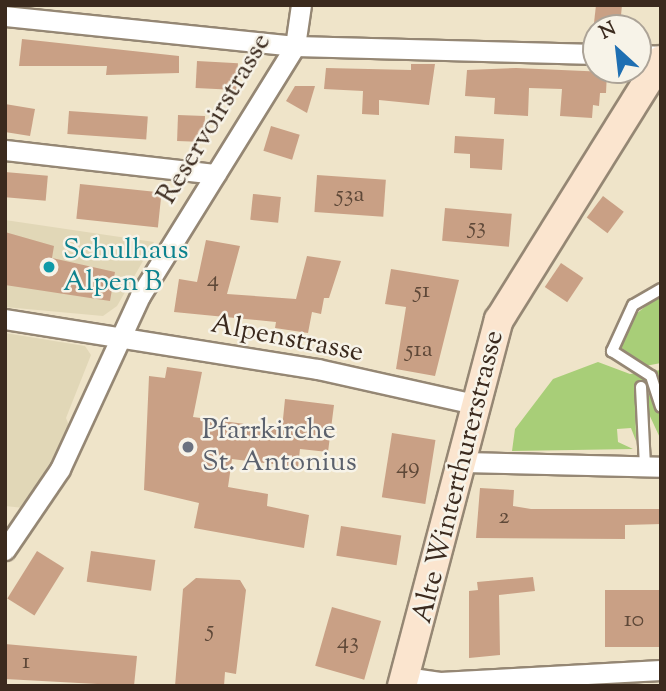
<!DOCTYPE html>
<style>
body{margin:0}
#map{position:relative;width:666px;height:691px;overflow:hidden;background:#efe4c9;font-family:"Sorts Mill Goudy",serif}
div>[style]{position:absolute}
.built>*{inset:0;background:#e1d7b7}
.green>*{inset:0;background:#a8ce78}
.building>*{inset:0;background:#c9a085;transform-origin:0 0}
.roads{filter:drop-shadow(2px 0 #958774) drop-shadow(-2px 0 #958774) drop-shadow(0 2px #958774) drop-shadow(0 -2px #958774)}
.lane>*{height:10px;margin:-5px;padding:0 5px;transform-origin:5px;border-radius:5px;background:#fff}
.street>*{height:19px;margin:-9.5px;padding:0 9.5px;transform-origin:9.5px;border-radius:9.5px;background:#fff}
.secondary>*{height:28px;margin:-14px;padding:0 14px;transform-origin:14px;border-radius:14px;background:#fbe5cf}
.dots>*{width:19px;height:19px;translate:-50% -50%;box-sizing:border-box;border:4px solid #f7f3e8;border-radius:50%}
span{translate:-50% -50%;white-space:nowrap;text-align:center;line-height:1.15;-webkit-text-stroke:5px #f7f3e8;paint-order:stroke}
.number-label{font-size:24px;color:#5e4838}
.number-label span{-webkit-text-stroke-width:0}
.street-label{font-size:28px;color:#3b2a1e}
.culture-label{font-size:28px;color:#0d838f}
.left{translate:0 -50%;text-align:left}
.worship-label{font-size:28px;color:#5b616d}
.frame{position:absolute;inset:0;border:7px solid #3b2a1e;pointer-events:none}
.north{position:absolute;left:582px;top:14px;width:70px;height:70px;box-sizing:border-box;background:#f7f3e8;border:2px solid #aca397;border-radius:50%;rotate:333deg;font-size:19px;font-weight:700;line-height:28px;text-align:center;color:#3b2a1e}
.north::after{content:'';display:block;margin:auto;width:24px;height:32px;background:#1f6fb2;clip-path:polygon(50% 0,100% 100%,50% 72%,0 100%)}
</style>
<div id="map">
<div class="built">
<div style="clip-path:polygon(5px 220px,154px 242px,117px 306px,103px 316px,5px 307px)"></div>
<div style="clip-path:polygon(5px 333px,85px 346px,91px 355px,66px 418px,70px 428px,24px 508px,5px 506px)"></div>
</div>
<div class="green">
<div style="clip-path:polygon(661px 294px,661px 363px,640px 367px,625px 357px,620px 342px,626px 322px)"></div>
<div style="clip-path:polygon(598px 362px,630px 374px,661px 370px,661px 440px,648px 412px,649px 384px,635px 384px,636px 441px,631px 428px,617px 429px,618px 442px,633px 449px,512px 451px,515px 429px,553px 379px)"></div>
</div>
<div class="building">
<div style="clip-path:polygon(596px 5px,622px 5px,620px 26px,594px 23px)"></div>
<div style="clip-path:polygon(22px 39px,179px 56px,179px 73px,106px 75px,107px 66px,19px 66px)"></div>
<div style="left:197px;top:61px;width:41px;height:27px;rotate:3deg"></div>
<div style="clip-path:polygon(411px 64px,435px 64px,429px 105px,379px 100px,379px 115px,362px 114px,363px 91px,324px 89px,326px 68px,411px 70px)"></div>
<div style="clip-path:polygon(516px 68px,607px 72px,606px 93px,600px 93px,599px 106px,593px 105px,592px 118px,560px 116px,562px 89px,529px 88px,528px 116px,494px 114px,495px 98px,465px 96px,467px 70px)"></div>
<div style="clip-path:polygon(295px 86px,315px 86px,307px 113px,286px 101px)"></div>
<div style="clip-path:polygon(5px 104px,35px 109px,30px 136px,5px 132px)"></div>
<div style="left:69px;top:111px;width:79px;height:23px;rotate:4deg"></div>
<div style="left:178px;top:115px;width:27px;height:26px;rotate:2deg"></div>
<div style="left:271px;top:126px;width:30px;height:26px;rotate:17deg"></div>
<div style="clip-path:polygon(455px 136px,504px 139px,502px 170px,470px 168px,470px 154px,454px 153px)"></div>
<div style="left:5px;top:172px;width:43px;height:25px;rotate:5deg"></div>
<div style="left:317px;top:175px;width:69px;height:37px;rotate:4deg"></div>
<div style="left:80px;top:184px;width:82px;height:35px;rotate:6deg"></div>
<div style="left:253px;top:194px;width:28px;height:26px;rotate:6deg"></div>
<div style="left:603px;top:196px;width:26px;height:27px;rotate:37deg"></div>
<div style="left:445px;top:208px;width:67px;height:33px;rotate:5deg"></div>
<div style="clip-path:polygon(5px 232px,54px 246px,52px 258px,115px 272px,110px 301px,5px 285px)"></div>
<div style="clip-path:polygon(206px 240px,240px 246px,227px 294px,296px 299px,307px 256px,341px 261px,329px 298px,324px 298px,321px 314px,312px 312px,308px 333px,275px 328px,276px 322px,174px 312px,179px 279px,197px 282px)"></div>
<div style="left:561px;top:263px;width:27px;height:29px;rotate:34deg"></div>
<div style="clip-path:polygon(391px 269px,459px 280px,435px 376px,396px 369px,406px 307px,385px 304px)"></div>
<div style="clip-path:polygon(167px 367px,202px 372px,193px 417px,282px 429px,285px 399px,334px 405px,328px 452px,300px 449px,298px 467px,232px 459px,228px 487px,268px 494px,267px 506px,309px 515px,304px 548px,194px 528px,199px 503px,144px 490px,149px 376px,165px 378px)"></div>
<div style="left:392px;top:433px;width:44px;height:65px;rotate:9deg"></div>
<div style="clip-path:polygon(480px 488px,514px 490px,513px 506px,531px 509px,661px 509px,661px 524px,625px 525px,625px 539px,476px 538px)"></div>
<div style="left:341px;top:526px;width:61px;height:30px;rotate:9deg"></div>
<div style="left:37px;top:551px;width:32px;height:56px;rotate:32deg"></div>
<div style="left:91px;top:551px;width:65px;height:31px;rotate:8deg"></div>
<div style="clip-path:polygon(533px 577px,535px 591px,499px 595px,500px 655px,469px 658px,469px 591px,478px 590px,477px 582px)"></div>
<div style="clip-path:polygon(196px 578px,240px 580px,246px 590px,236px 674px,225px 672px,224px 686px,175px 686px,183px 589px)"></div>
<div style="left:661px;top:590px;width:57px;height:56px;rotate:90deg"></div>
<div style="left:332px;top:607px;width:51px;height:61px;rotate:16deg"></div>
<div style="clip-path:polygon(5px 644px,137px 656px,134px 686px,5px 679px)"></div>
</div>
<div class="roads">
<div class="lane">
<div style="left:661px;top:289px;width:32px;rotate:150deg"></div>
<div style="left:633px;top:305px;width:51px;rotate:114.5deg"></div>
<div style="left:612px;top:351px;width:46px;rotate:32.7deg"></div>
<div style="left:651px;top:376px;width:32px;rotate:72deg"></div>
<div style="left:641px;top:387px;width:80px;rotate:87.1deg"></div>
</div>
<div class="street">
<div style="left:5px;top:16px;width:292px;rotate:5.9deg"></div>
<div style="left:295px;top:46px;width:301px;rotate:1.5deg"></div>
<div style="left:638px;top:55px;width:23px;rotate:2deg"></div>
<div style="left:5px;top:150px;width:212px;rotate:6.5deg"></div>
<div style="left:5px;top:319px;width:317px;rotate:9.1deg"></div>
<div style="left:318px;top:369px;width:161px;rotate:12.6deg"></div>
<div style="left:463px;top:462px;width:198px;rotate:1.4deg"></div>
<div style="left:5px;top:550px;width:98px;rotate:-55.8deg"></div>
<div style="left:60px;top:469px;width:191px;rotate:-65.2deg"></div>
<div style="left:140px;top:296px;width:294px;rotate:-58.2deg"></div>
<div style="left:295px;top:46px;width:41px;rotate:-81.7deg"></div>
<div style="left:405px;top:677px;width:35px;rotate:8deg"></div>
<div style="left:440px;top:682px;width:221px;rotate:-3.1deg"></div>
</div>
<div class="secondary">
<div style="left:402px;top:686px;width:379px;rotate:-75.2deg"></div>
<div style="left:499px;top:320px;width:306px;rotate:-58.1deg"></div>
</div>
</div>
<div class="dots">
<div style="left:49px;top:267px;background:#0f9aa8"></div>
<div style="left:188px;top:447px;background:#6b7280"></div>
</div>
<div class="number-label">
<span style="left:350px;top:196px">53a</span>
<span style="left:477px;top:228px">53</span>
<span style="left:213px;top:281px">4</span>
<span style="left:422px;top:292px">51</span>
<span style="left:419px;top:351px">51a</span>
<span style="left:408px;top:468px">49</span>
<span style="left:504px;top:518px">2</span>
<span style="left:634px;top:621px">10</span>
<span style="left:210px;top:631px">5</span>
<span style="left:348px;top:643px">43</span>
<span style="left:26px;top:663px">1</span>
</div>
<div class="street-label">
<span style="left:215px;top:119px;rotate:-59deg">Reservoirstrasse</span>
<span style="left:287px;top:339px;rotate:11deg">Alpenstrasse</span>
<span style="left:459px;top:477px;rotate:-76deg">Alte Winterthurerstrasse</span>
</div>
<div class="culture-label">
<span class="left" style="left:63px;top:267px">Schulhaus<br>Alpen B</span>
</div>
<div class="worship-label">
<span class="left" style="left:202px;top:447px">Pfarrkirche<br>St. Antonius</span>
</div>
<div class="frame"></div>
<div class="north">N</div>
</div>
